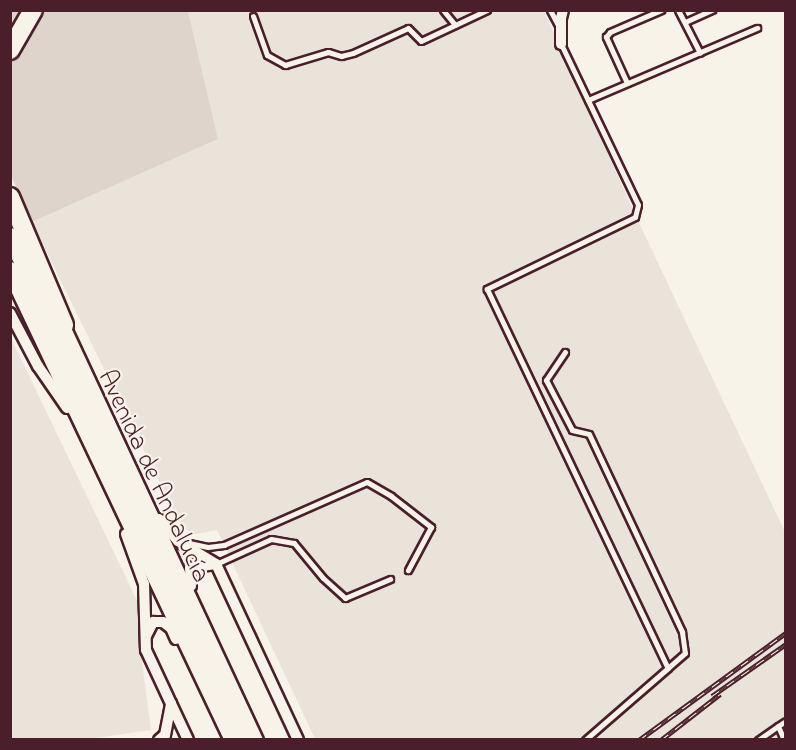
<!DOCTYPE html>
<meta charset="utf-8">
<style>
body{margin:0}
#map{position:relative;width:796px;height:750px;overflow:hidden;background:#f7f3e8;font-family:"Indie Flower",sans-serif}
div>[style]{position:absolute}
.built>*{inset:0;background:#eae3da}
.green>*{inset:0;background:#ded4cc}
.roads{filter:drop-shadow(2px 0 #4a1f2b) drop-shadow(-2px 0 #4a1f2b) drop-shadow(0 2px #4a1f2b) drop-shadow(0 -2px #4a1f2b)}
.service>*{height:5px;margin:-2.5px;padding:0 2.5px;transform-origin:2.5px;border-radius:2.5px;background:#f7f3e8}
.minor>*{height:10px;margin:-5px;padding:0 5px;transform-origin:5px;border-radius:5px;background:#f7f3e8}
.primary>*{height:16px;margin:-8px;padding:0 8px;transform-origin:8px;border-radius:8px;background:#f7f3e8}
.motorway>*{height:18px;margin:-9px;padding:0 9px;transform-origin:9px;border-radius:9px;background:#f7f3e8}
.rail>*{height:5px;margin-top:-2.5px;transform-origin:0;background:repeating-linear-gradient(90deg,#f7f3e8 0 9px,#4a1f2b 0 18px);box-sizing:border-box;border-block:2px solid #4a1f2b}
span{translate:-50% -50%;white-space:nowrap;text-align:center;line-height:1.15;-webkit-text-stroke:4.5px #f7f3e8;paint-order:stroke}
.street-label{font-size:26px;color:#4a1f2b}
.frame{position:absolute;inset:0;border:12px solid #4a1f2b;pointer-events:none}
</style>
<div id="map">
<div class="built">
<div style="clip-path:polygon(188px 11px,544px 11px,634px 212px,785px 532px,785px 739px,315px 739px,217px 530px,196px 534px,182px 528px,32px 222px,218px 139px)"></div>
<div style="clip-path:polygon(10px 336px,142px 611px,142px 662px,151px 730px,89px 739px,11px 739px)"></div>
</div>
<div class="green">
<div style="clip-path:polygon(11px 11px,188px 11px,218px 139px,32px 222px,11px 176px)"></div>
</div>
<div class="roads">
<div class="service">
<div style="left:443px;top:10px;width:19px;rotate:51deg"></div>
<div style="left:550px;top:10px;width:19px;rotate:62deg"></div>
<div style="left:678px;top:10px;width:48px;rotate:62.9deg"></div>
<div style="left:253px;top:16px;width:41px;rotate:70.3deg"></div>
<div style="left:267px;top:55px;width:21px;rotate:29deg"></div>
<div style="left:285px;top:65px;width:45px;rotate:-16.8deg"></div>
<div style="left:328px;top:52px;width:14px;rotate:17deg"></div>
<div style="left:341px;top:56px;width:12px;rotate:-14deg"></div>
<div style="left:353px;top:53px;width:60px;rotate:-24.4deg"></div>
<div style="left:408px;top:28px;width:18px;rotate:45deg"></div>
<div style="left:421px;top:41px;width:73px;rotate:-25.2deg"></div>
<div style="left:685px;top:22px;width:30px;rotate:-24deg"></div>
<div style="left:561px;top:44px;width:178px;rotate:64.4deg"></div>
<div style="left:638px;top:205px;width:12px;rotate:104deg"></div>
<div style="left:635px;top:217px;width:165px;rotate:154.1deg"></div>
<div style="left:487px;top:289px;width:420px;rotate:64.5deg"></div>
<div style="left:668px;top:668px;width:110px;rotate:139.1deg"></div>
<div style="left:627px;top:83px;width:51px;rotate:-114.5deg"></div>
<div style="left:606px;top:37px;width:6px;rotate:-51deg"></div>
<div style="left:610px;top:32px;width:56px;rotate:-23.3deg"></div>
<div style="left:588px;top:100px;width:184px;rotate:-23.1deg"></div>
<div style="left:565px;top:352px;width:34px;rotate:124deg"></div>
<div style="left:546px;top:380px;width:56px;rotate:62.5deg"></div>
<div style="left:572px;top:430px;width:17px;rotate:13deg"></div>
<div style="left:589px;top:434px;width:219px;rotate:64.8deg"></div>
<div style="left:682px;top:632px;width:21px;rotate:82deg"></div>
<div style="left:685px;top:653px;width:23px;rotate:139deg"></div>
<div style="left:189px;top:543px;width:19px;rotate:12deg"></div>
<div style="left:208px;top:547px;width:16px;rotate:-7deg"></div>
<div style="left:224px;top:545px;width:156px;rotate:-23.8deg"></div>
<div style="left:367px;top:482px;width:28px;rotate:30deg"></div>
<div style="left:391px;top:496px;width:51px;rotate:37.8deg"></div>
<div style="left:431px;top:527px;width:49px;rotate:118.1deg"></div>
<div style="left:216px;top:564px;width:60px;rotate:-24.4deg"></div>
<div style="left:271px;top:539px;width:23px;rotate:10deg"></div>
<div style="left:294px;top:543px;width:45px;rotate:50.4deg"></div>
<div style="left:323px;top:578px;width:30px;rotate:42deg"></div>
<div style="left:345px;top:598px;width:49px;rotate:-22.9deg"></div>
<div style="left:758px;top:740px;width:24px;rotate:-35deg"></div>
<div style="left:784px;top:740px;width:15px;rotate:-113deg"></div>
<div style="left:778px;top:726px;width:9px;rotate:-32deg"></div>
</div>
<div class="minor">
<div style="left:561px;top:44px;width:26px;rotate:-90deg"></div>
<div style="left:561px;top:18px;width:8px;rotate:-76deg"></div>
<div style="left:10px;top:313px;width:60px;rotate:62.2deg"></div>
<div style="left:38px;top:366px;width:51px;rotate:55.4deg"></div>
<div style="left:63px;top:322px;width:461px;rotate:65deg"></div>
<div style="left:159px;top:519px;width:29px;rotate:49deg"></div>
<div style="left:178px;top:541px;width:44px;rotate:31.2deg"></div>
<div style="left:216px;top:564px;width:194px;rotate:65deg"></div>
<div style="left:126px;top:534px;width:53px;rotate:70.2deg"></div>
<div style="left:144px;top:584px;width:66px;rotate:88.3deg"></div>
<div style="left:146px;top:650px;width:99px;rotate:65deg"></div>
<div style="left:191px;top:586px;width:18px;rotate:-93deg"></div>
<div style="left:190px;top:568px;width:25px;rotate:-9deg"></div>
<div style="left:146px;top:636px;width:16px;rotate:-63deg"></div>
<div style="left:153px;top:622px;width:10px"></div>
<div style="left:163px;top:622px;width:10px;rotate:37deg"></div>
<div style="left:171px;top:628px;width:12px;rotate:66deg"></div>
<div style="left:159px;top:740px;width:8px;rotate:-40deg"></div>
<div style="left:165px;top:735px;width:32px;rotate:-79deg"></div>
</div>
<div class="primary">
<div style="left:10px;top:236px;width:558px;rotate:64.63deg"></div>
<div style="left:10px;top:270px;width:520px;rotate:64.62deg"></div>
</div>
<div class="motorway">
<div style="left:10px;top:50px;width:46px;rotate:-60.1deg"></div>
<div style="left:10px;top:197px;width:139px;rotate:67.1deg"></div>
</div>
</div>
<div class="rail">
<div style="left:712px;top:696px;width:90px;rotate:-35.1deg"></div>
<div style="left:639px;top:740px;width:182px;rotate:-36.1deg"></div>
<div style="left:661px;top:740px;width:75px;rotate:-37.9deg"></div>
</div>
<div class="street-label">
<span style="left:152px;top:477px;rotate:65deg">Avenida de Andalucía</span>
</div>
<div class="frame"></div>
</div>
